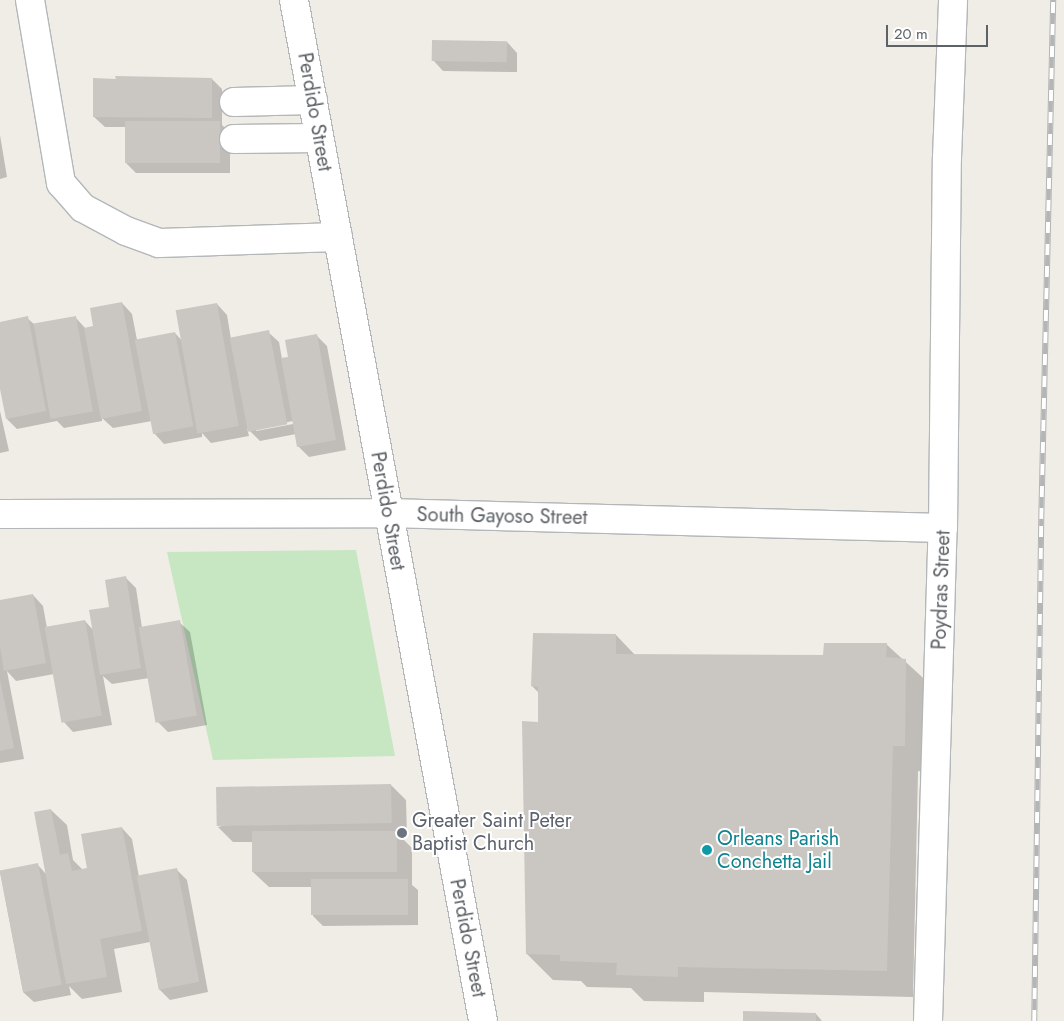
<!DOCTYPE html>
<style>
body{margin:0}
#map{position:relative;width:1064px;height:1021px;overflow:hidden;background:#f0ece6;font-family:Jost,sans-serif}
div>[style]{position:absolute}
.green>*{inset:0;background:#c6e7c2}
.shadow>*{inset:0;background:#0003}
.building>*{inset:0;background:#cac7c3;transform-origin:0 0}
.roads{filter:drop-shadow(1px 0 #b3b7ba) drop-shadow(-1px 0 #b3b7ba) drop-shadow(0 1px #b3b7ba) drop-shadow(0 -1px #b3b7ba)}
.minor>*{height:28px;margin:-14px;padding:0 14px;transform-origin:14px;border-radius:14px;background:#fff}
.rail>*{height:5.5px;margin-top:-2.75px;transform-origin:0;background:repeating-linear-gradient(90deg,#fff 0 11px,#b4b5b6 0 22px);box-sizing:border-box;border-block:1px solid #b4b5b6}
.dots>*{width:14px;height:14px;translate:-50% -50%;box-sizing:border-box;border:2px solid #fff;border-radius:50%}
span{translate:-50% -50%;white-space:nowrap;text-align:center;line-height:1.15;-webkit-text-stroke:4px #fff;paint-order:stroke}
.street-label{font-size:20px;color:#5d6266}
.worship-label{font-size:20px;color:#5b616d}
.left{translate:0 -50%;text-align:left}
.culture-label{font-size:20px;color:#0d838f}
.scale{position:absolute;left:886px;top:25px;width:102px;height:22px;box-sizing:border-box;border:2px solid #5d6266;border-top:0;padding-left:6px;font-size:15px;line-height:18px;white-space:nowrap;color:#5d6266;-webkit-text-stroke:4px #fff;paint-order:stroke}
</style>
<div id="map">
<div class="green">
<div style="clip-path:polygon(356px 550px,395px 756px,213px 760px,167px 552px)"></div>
</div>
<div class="shadow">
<div style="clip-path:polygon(507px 42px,517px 53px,517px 72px,443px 71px,433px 60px)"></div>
<div style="clip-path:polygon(212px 79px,222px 89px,222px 125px,230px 133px,230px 173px,136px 173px,126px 163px,126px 127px,105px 127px,94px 117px)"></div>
<div style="clip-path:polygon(0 135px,7px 177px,0 179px)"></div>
<div style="clip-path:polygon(evenodd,122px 303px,132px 314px,137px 340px,175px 333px,183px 342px,217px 304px,227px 315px,231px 339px,268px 332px,279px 342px,282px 359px,290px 358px,316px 335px,327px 346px,346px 450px,309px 457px,298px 446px,296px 434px,260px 441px,247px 428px,249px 436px,211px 443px,202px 433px,202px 437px,164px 444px,154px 433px,152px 421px,113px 428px,102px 418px,102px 421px,64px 428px,57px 421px,17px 429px,7px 419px,0 382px,0 323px,27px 318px,34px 324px,75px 317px,86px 329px,95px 327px,122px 303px,293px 421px,293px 424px,256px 431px,256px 428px,293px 421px)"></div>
<div style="clip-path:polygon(0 411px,9px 451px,0 453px)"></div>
<div style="clip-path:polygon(125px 577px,136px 588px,142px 628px,179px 622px,190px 632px,207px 725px,168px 732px,158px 722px,149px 678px,112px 684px,103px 676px,112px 725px,73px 732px,63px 721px,54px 674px,16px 681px,7px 671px,24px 759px,0 763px,0 601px,33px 595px,43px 606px,47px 628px,85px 621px,94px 631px,110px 608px)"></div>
<div style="clip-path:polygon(616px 635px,636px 656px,825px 657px,886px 644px,932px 686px,931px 772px,918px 771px,913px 997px,704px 992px,704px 1002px,644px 1001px,631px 988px,587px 987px,581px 981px,553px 980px,527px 954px,540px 723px,539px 693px,532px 686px)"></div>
<div style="clip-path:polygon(391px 785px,406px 800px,407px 838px,402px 838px,412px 848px,412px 885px,418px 890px,418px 925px,323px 926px,313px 916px,312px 887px,269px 887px,253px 872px,253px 842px,233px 842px,218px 827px)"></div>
<div style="clip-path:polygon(51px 810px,67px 825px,73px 860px,83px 870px,86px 869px,122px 828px,132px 839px,139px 877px,177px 870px,187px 880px,208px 992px,170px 1000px,159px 989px,150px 942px,114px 949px,122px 992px,82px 999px,69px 986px,71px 995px,34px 1002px,23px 992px,0 872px,37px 864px,46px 874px)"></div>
<div style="clip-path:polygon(816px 1014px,822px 1021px,744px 1021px)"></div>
</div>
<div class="building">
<div style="left:432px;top:40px;width:75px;height:21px;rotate:1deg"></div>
<div style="clip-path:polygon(115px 76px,212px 78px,212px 118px,93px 117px,93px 78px,116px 79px)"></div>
<div style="left:125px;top:121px;width:95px;height:42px"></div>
<div style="clip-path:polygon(122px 302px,142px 411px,101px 419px,84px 328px,93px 326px,90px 308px)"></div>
<div style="left:217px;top:303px;width:125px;height:42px;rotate:80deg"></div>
<div style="clip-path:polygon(28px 316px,46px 411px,6px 419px,0 389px,0 322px)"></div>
<div style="left:76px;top:316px;width:97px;height:43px;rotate:80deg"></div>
<div style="left:269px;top:330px;width:96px;height:40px;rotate:79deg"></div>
<div style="left:175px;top:332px;width:96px;height:41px;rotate:79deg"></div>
<div style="clip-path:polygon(317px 334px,336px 440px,297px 447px,281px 358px,288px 357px,285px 340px)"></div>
<div style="clip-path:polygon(126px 576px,141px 668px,100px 675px,89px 610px,109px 607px,105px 580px)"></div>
<div style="clip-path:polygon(33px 594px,46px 663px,4px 671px,0 646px,0 600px)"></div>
<div style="left:85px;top:620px;width:97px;height:41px;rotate:80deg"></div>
<div style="left:180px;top:620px;width:97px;height:42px;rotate:80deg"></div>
<div style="clip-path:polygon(533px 633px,616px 634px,616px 654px,823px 655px,824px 643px,887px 643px,886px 657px,906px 659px,905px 746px,893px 746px,887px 971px,678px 967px,678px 977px,616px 975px,617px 963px,560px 961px,560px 955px,526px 954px,522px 721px,538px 722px,538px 687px,531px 686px)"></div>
<div style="clip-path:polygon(0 680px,14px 748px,0 751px)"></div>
<div style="left:391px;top:784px;width:39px;height:175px;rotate:89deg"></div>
<div style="clip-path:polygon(51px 809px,60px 855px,68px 853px,72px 871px,87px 868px,89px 880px,81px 834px,122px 827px,142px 931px,100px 939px,107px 977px,66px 984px,34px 812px)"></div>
<div style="left:252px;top:831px;width:145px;height:41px"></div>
<div style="left:38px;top:863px;width:124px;height:39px;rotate:79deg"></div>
<div style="left:177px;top:868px;width:116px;height:41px;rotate:79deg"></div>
<div style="left:408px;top:879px;width:36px;height:97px;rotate:90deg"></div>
<div style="clip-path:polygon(743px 1011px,816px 1013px,816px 1021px,743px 1021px)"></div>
</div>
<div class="roads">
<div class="minor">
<div style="left:30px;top:0;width:186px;rotate:80.4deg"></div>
<div style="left:61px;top:183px;width:33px;rotate:49deg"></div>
<div style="left:83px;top:208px;width:49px;rotate:28.1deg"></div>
<div style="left:126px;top:231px;width:35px;rotate:20deg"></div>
<div style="left:159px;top:243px;width:179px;rotate:-1.9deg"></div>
<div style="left:294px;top:0;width:1038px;rotate:79.51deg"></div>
<div style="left:234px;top:102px;width:79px;rotate:-1.5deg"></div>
<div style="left:234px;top:139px;width:85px;rotate:-0.7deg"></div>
<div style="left:0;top:514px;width:388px;rotate:-0.1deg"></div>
<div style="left:388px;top:513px;width:555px;rotate:1.55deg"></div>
<div style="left:928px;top:1021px;width:493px;rotate:-88.3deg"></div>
<div style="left:943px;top:528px;width:370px;rotate:-89.4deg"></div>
<div style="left:947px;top:158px;width:158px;rotate:-87.8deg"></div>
</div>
</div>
<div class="rail">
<div style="left:1034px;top:1021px;width:502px;rotate:-89.2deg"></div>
<div style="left:1041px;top:519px;width:519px;rotate:-88.68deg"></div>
</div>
<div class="dots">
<div style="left:402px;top:833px;background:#6b7280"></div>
<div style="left:707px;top:850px;background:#0f9aa8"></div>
</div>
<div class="street-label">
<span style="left:315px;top:112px;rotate:80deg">Perdido Street</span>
<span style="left:388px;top:511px;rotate:80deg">Perdido Street</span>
<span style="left:502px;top:516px;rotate:1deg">South Gayoso Street</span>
<span style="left:941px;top:590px;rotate:-88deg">Poydras Street</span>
<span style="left:468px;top:938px;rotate:79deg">Perdido Street</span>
</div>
<div class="worship-label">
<span class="left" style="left:412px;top:832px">Greater Saint Peter<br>Baptist Church</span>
</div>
<div class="culture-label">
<span class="left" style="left:717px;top:850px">Orleans Parish<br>Conchetta Jail</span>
</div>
<div class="scale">20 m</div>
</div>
